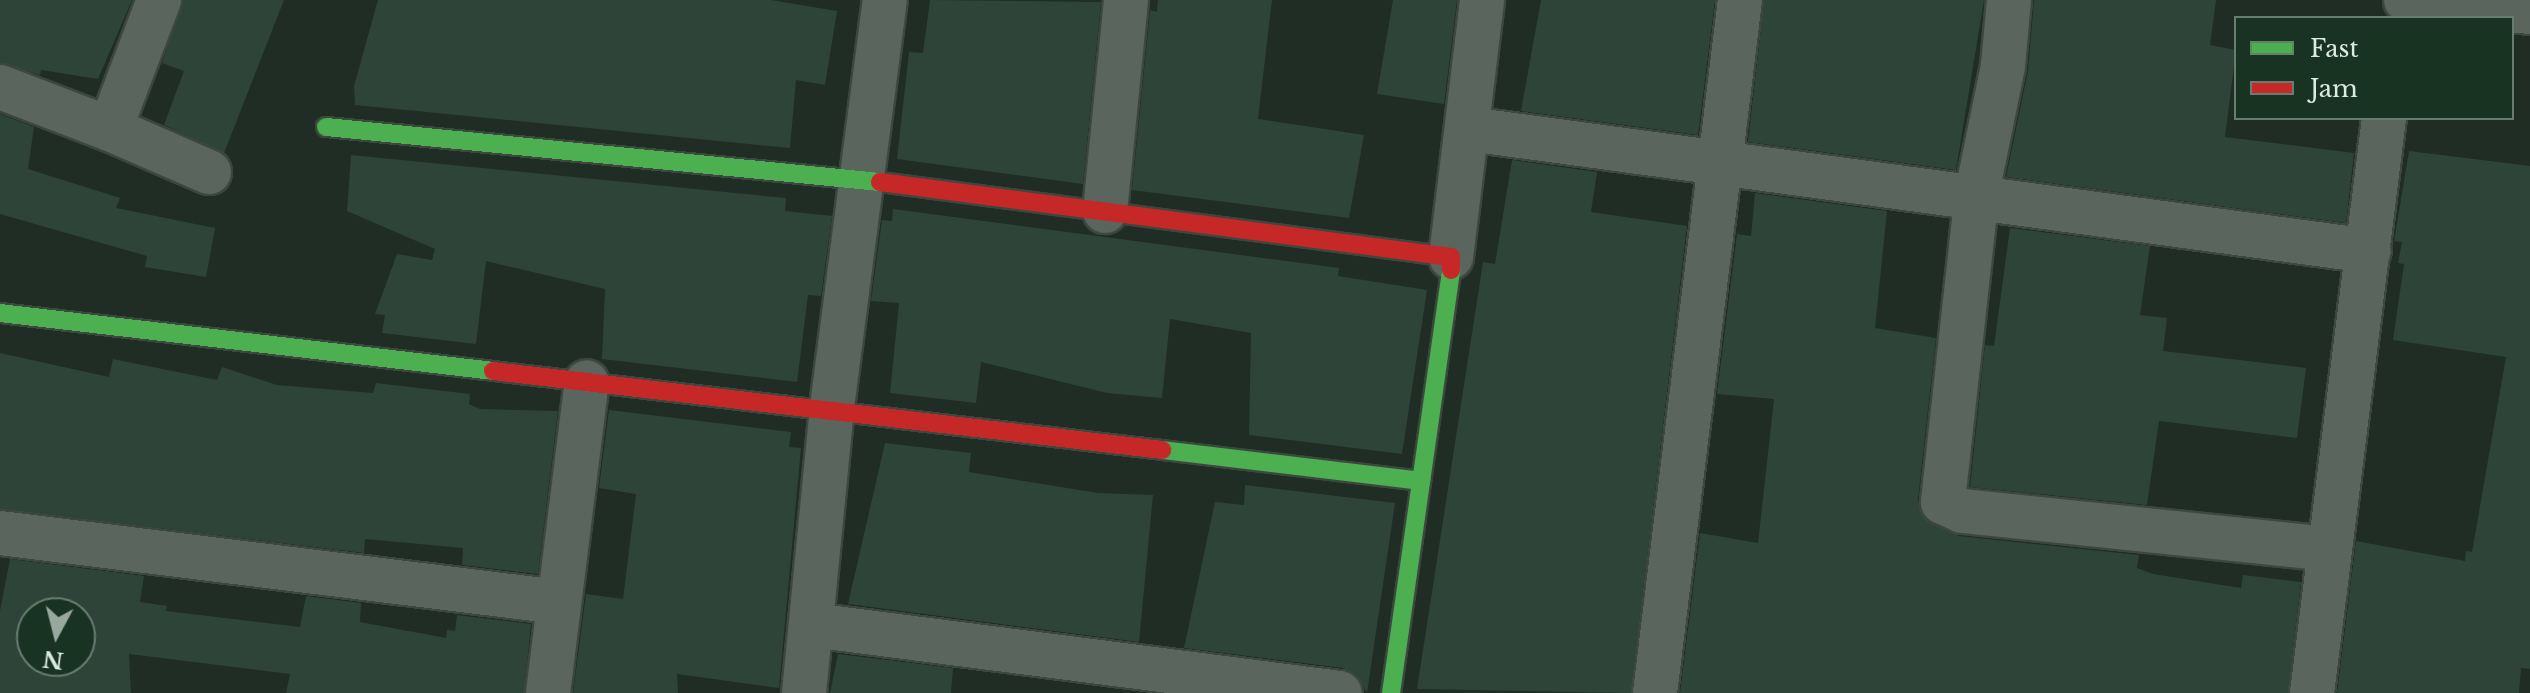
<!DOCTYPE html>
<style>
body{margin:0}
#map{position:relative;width:2530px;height:693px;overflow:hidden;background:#1f2d24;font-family:"Libre Baskerville",serif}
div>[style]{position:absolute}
.building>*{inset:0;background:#2f4439}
.roads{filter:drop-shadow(2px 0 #3b473f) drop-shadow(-2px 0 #3b473f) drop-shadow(0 2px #3b473f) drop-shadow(0 -2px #3b473f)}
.street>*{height:44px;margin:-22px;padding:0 22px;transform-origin:22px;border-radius:22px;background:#5a655e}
.fast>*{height:18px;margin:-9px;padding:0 9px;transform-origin:9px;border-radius:9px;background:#4caf50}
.jam>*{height:18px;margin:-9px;padding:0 9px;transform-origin:9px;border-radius:9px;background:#c62828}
span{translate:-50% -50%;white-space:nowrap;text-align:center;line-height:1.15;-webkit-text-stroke:7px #193323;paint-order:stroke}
.legend{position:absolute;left:2234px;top:16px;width:280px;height:104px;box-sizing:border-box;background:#193323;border:2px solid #677d6f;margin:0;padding:10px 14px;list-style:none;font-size:24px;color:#dbebe0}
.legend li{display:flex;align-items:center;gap:16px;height:40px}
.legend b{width:40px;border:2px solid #677d6f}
.north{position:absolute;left:16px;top:597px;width:80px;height:80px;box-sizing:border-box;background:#193323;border:2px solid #677d6f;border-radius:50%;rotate:187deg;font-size:22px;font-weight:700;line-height:32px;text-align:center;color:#dbebe0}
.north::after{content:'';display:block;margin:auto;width:28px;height:36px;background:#99a89e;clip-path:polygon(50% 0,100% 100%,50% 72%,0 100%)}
</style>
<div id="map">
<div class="building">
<div style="clip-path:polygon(0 0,132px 0,98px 79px,41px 70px,40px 75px,0 63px)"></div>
<div style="clip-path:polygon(183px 0,284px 0,224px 153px,164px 125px,184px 71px,162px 63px)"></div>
<div style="clip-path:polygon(378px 0,771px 0,837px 11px,825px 85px,796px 80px,790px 148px,355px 105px,354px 86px)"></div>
<div style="clip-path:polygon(930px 0,1101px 2px,1083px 184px,897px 159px,909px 52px,923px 53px)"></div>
<div style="clip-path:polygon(1158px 0,1272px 0,1258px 119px,1364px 135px,1349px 218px,1132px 190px,1150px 10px,1157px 12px)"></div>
<div style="clip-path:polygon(1393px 0,1457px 0,1444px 104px,1377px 94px)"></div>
<div style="clip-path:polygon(1541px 0,1715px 0,1698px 135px,1521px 111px)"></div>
<div style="clip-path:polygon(1764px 0,1984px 0,1956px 170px,1748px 142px)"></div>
<div style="clip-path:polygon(2034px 0,2216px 0,2210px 45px,2236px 50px,2225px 137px,2354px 153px,2346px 223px,2006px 177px,2028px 71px)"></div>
<div style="clip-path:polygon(0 114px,34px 127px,28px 169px,120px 198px,116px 208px,215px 228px,206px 277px,145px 267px,147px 256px,0 214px)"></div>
<div style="clip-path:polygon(2409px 151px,2530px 166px,2530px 669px,2521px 668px,2519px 693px,2337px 693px,2356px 541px,2465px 561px,2466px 551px,2472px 552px,2506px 357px,2393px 340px,2404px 264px,2398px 263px,2402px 242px,2394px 241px)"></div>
<div style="clip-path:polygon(351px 155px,786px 198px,785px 211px,832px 216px,821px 296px,808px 295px,797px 382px,602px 359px,605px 289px,486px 261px,476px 344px,382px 333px,385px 315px,375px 314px,397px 254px,432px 260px,435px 249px,347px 211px)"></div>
<div style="clip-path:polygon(1512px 160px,1597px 172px,1591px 212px,1687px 226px,1631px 693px,1417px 689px,1483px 262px,1495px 264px)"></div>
<div style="clip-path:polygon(1755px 193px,1887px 211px,1875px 328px,1936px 338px,1918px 499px,1922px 515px,1959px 536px,2139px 555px,2137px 568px,2153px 574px,2241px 588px,2243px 575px,2301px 582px,2288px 693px,1680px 693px,1700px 533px,1758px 543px,1774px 399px,1717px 394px,1737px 234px,1751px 236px)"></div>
<div style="clip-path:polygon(893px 209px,1339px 268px,1338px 276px,1427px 290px,1402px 454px,1249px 435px,1251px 333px,1170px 319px,1162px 398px,1107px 393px,981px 362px,976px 403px,890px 393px,899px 303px,871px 301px,882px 220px,892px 221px)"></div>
<div style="clip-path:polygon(2010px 228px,2150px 246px,2140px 315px,2167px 318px,2163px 351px,2306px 368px,2297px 438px,2159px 421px,2147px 505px,1970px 487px,1985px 345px,1994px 346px)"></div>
<div style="clip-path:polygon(0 353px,109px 377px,113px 359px,217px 380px,222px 367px,277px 385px,373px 393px,376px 383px,470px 394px,469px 404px,480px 409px,558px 411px,538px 574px,462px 565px,463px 548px,365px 539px,364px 553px,0 509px)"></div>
<div style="clip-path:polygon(609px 410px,791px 432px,789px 447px,801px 448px,779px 688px,677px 674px,678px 693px,573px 693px,586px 594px,623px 599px,636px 494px,599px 488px)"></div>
<div style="clip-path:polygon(885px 443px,971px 453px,969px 472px,1098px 493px,1153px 495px,1139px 642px,848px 604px)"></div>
<div style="clip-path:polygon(1245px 485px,1395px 503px,1367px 693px,1356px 674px,1343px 668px,1184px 648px,1215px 502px,1244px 505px)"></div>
<div style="clip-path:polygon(evenodd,10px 559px,144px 576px,140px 602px,167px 606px,166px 611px,300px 627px,306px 596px,361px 603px,360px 622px,446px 638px,447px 630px,455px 631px,457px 615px,531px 624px,524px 693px,286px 693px,290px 674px,129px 654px,131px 693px,0 693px,0 611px,10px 559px,32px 613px,80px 613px,80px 661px,32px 661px,32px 613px)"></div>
<div style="clip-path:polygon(838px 654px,953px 668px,951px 693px,830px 693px)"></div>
</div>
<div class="roads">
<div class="street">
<div style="left:2009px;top:0;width:66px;rotate:95.2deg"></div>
<div style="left:2003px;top:66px;width:130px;rotate:101.6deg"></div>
<div style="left:1977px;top:193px;width:311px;rotate:96.3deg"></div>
<div style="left:1943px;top:502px;width:21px;rotate:25deg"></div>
<div style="left:1962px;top:511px;width:368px;rotate:5.9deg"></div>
<div style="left:2406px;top:0;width:125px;rotate:5.5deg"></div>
<div style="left:0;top:87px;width:118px;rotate:20.9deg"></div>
<div style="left:110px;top:129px;width:138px;rotate:-69.2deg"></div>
<div style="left:110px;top:129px;width:108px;rotate:23.5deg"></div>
<div style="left:1469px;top:129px;width:908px;rotate:7.72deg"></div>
<div style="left:1105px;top:211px;width:212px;rotate:-84.3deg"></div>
<div style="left:1451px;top:257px;width:259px;rotate:-83.1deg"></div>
<div style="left:0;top:533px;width:563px;rotate:7.04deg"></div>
<div style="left:812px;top:625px;width:532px;rotate:7.34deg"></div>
<div style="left:548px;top:693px;width:313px;rotate:-82.9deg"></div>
<div style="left:804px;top:693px;width:287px;rotate:-84.4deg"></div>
<div style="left:832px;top:407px;width:410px;rotate:-82.6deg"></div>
<div style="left:1655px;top:693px;width:698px;rotate:-83.01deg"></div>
<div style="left:2312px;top:693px;width:579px;rotate:-82.86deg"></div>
</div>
<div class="fast">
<div style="left:326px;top:127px;width:557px;rotate:5.67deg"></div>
<div style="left:0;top:313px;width:496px;rotate:6.7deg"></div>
<div style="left:1162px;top:450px;width:261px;rotate:6.8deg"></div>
<div style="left:1391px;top:693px;width:427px;rotate:-81.9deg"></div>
</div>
<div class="jam">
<div style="left:880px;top:182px;width:576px;rotate:7.48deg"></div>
<div style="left:1451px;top:257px;width:13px;rotate:90deg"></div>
<div style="left:493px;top:371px;width:674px;rotate:6.73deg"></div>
</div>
</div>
<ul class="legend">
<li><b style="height:10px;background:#4caf50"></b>Fast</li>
<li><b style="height:10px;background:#c62828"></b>Jam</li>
</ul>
<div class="north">N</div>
</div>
